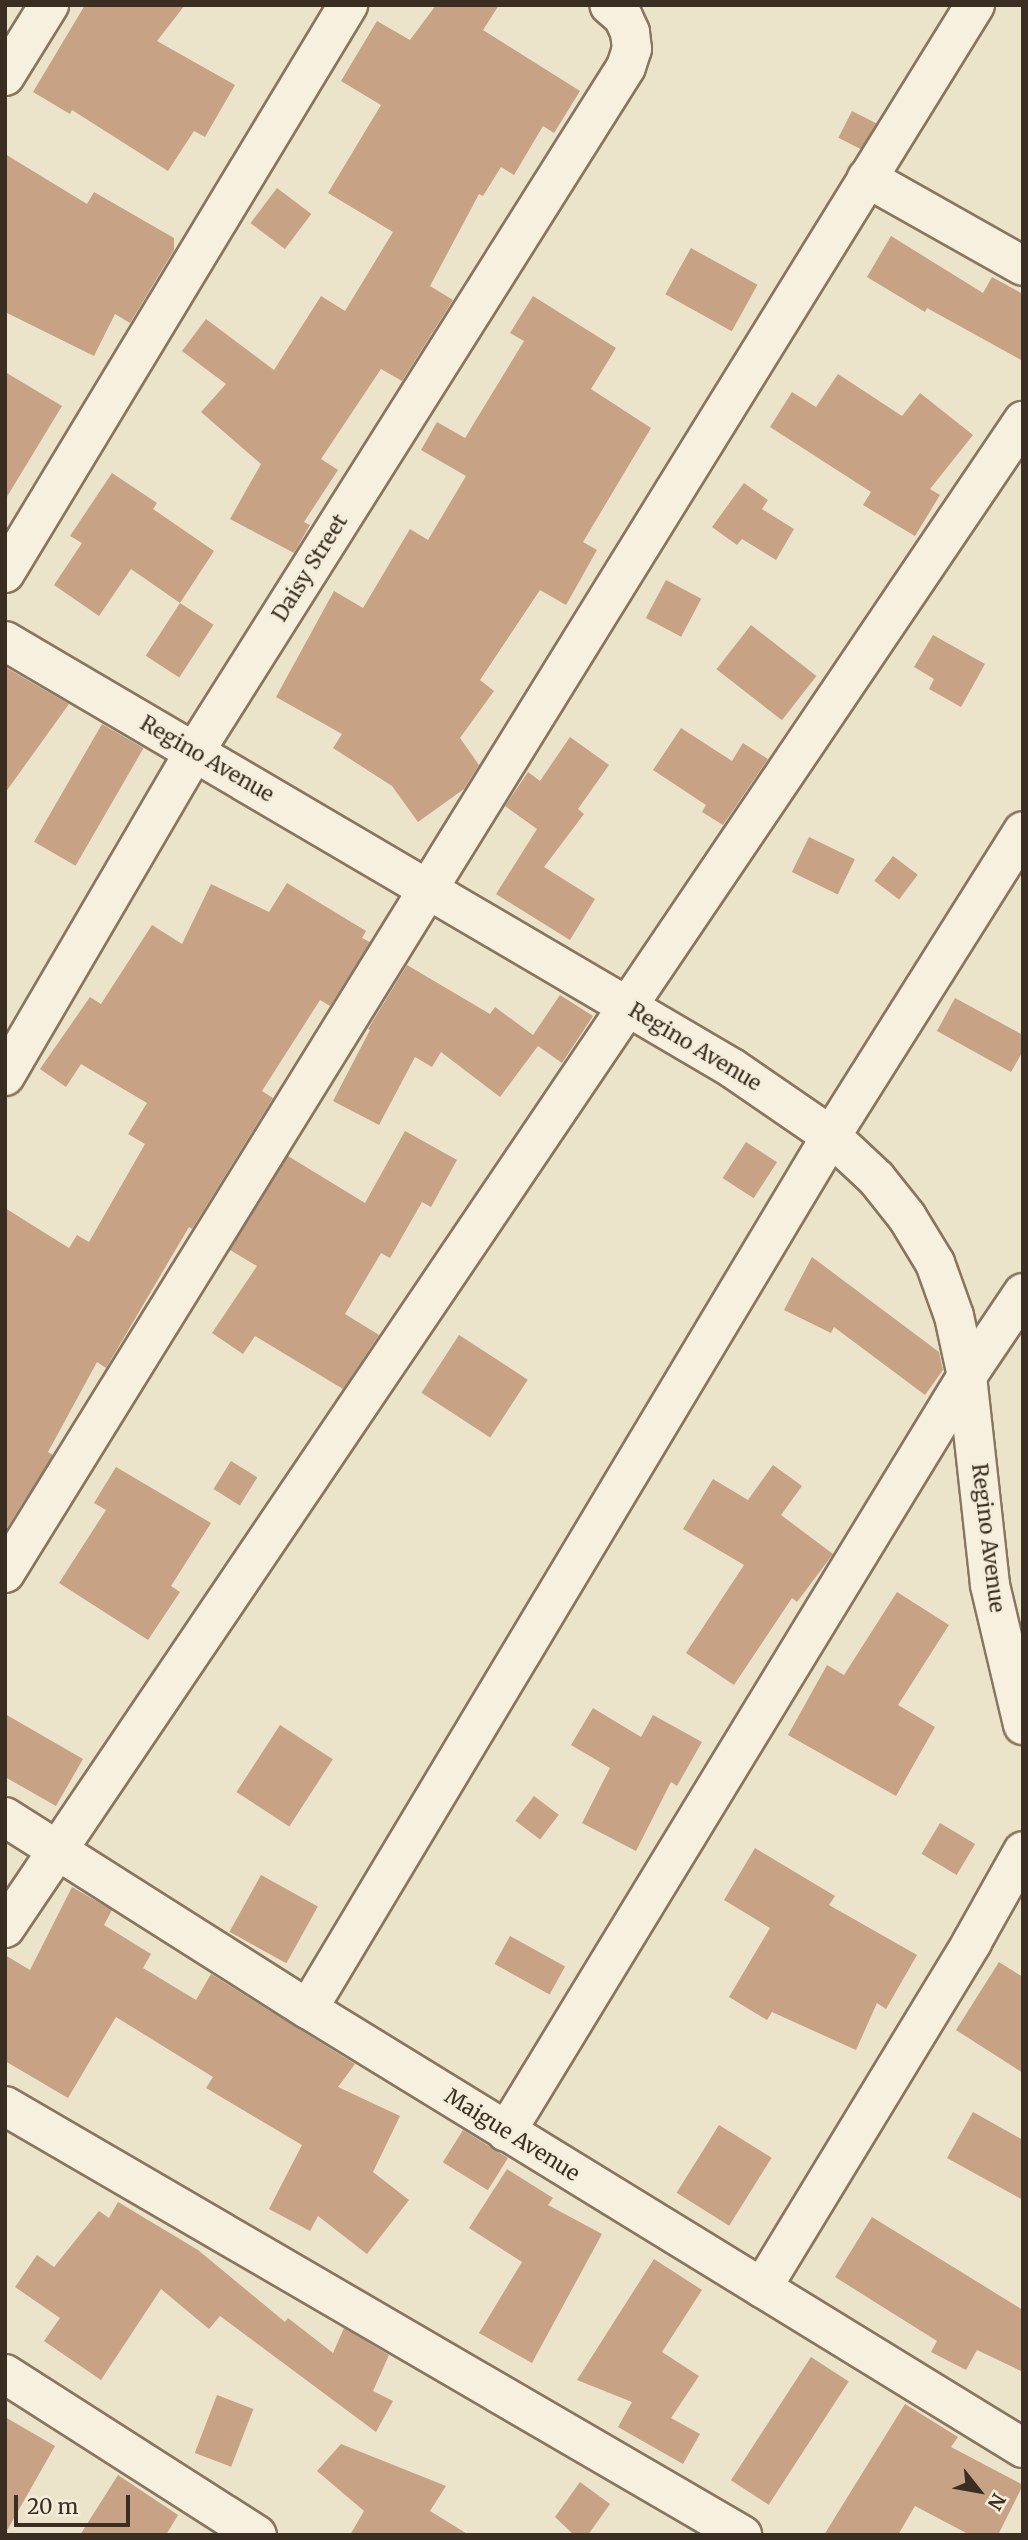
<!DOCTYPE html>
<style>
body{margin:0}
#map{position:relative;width:1028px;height:2540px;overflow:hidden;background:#ece3cb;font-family:Merriweather,serif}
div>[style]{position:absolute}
.building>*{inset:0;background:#c7a284;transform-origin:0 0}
.roads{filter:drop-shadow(2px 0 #887660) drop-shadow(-2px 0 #887660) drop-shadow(0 2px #887660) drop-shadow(0 -2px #887660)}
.street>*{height:38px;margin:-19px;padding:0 19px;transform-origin:19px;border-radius:19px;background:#f7f0de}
.secondary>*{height:38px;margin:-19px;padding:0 19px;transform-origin:19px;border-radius:19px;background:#f7f0de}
span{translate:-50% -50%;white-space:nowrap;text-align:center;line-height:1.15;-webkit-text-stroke:5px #f4edda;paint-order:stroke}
.street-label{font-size:21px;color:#3a2e22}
.frame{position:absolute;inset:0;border:7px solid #3a2e22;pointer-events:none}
.north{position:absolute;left:944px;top:2456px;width:70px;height:70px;-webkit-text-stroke:5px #f4edda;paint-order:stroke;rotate:121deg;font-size:19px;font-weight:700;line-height:28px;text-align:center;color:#3a2e22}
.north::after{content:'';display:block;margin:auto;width:24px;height:32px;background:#3a2e22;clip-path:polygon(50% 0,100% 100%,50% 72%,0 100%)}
.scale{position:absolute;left:14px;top:2495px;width:116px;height:32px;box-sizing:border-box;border:4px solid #3a2e22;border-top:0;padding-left:9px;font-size:21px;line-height:24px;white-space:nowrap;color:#3a2e22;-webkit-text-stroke:5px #f4edda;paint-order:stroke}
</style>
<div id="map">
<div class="building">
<div style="clip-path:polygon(85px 5px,185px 5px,157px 41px,235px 85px,205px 137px,194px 131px,168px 171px,72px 110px,70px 114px,33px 92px)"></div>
<div style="clip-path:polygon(436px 5px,499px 5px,483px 30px,580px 91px,554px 133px,543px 126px,514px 175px,501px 167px,483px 196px,479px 194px,430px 286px,453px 300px,402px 381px,381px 369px,321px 459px,338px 470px,304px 522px,310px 525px,294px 553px,230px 519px,261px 464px,201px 412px,226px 384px,182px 351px,206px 319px,274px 370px,321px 296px,345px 311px,393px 232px,328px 193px,381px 105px,341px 81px,377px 21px,410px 40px)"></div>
<div style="left:852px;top:111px;width:27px;height:30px;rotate:27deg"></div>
<div style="clip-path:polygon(5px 154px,87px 204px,94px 192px,174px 238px,174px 250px,130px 323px,115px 314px,94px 356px,5px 312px)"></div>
<div style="left:277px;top:188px;width:43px;height:44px;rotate:37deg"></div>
<div style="clip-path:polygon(891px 236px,983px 293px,992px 277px,1023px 294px,1023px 361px,927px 308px,925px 312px,867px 277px)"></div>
<div style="left:691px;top:248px;width:76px;height:53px;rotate:29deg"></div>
<div style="clip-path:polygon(533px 296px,616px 348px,591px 389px,651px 428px,583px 542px,597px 550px,566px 605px,540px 590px,480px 680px,494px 691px,460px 738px,479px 765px,464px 789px,418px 822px,392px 786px,333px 748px,342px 734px,276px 697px,334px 591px,363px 608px,410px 529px,428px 540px,466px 476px,421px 450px,437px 422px,465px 438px,524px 341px,510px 333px)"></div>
<div style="clip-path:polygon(5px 372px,62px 406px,5px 500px)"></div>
<div style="clip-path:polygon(838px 374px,902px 416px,920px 393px,973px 435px,930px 489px,940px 495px,915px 536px,863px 505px,871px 492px,770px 427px,792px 392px,816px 407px)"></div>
<div style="clip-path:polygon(112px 473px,157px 503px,153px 509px,214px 551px,180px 603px,131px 569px,99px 616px,54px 585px,82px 543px,70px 536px)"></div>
<div style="clip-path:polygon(744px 483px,768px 500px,762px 509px,794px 529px,776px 560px,742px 539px,737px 545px,712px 527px)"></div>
<div style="left:666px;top:580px;width:40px;height:43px;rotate:28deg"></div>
<div style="left:180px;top:603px;width:40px;height:63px;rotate:33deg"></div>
<div style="left:751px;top:625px;width:83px;height:56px;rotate:38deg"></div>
<div style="clip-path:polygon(933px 635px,985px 664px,961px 707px,929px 689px,934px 679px,914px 667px)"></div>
<div style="clip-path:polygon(5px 667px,69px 704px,5px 793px)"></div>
<div style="left:102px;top:724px;width:48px;height:136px;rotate:30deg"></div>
<div style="clip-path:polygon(681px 728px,732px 761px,743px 743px,768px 759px,723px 825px,702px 812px,706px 805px,653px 770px)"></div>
<div style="clip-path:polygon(570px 737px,609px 765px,578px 809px,584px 814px,544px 867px,595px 899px,570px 940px,496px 894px,537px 829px,505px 806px,528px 772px,540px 781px)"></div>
<div style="left:809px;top:837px;width:51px;height:39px;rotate:26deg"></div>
<div style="left:893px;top:856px;width:31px;height:31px;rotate:37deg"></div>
<div style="clip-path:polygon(287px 883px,366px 931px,362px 938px,370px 942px,330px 1006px,320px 1000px,262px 1091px,273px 1098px,192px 1229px,189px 1227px,106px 1368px,97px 1362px,48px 1452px,53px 1455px,5px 1531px,5px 1208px,69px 1248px,77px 1235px,89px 1242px,145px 1144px,128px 1134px,147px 1103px,81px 1064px,66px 1087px,40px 1069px,90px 997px,101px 1004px,152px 925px,182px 944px,211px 884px,269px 912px)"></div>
<div style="clip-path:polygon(407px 965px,490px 1014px,495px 1007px,533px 1035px,560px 995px,593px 1016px,562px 1063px,538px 1046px,500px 1097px,441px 1052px,432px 1067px,415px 1057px,379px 1125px,333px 1101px,370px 1030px,368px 1029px)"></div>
<div style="clip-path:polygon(955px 998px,1023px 1035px,1023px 1051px,1011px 1072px,937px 1031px)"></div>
<div style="clip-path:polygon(405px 1131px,457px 1160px,431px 1207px,422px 1202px,390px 1258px,381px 1253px,345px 1314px,379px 1335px,343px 1389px,255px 1336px,243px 1354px,212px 1333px,257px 1266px,230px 1250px,288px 1156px,365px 1203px)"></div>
<div style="left:746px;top:1142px;width:37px;height:43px;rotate:33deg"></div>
<div style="clip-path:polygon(812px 1257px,939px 1352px,943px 1370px,925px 1395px,834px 1327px,831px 1333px,784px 1310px)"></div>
<div style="left:459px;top:1335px;width:82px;height:69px;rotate:33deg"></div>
<div style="left:231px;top:1461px;width:31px;height:33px;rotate:32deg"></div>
<div style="clip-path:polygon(773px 1465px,802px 1486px,781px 1515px,833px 1554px,797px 1602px,792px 1598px,734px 1685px,686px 1653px,744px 1565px,683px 1529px,713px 1479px,748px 1500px)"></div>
<div style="clip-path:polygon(116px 1467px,211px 1523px,171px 1586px,180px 1592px,148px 1640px,59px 1583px,106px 1510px,94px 1503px)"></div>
<div style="clip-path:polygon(897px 1592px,949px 1625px,898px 1705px,935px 1727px,896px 1796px,788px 1735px,827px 1665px,844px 1675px)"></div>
<div style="clip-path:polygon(593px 1708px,641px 1737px,653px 1715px,702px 1742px,677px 1786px,671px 1782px,636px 1851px,582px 1823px,610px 1768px,571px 1745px)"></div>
<div style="clip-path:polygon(5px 1714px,83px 1759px,56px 1806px,5px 1777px)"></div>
<div style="left:280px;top:1725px;width:63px;height:80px;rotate:33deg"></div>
<div style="left:534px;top:1796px;width:31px;height:31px;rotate:37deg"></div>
<div style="left:940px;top:1823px;width:41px;height:36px;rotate:31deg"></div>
<div style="clip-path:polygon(755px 1848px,835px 1896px,829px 1905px,917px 1955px,886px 2009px,877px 2003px,856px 2050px,772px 2012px,767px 2020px,729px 1997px,770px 1928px,724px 1900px)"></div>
<div style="left:261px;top:1875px;width:65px;height:65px;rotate:29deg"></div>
<div style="clip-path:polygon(72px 1887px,112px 1910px,104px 1925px,151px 1954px,143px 1968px,196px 2000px,211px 1974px,355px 2064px,338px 2087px,400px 2116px,373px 2172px,409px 2200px,367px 2254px,318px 2216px,310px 2231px,269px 2209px,302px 2145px,206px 2088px,213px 2077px,116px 2017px,68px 2098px,5px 2061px,5px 1955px,30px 1970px)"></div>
<div style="left:510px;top:1936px;width:63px;height:32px;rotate:29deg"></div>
<div style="clip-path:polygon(999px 1962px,1023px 1977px,1023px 2073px,956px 2030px)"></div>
<div style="clip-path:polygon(973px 2112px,1023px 2140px,1023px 2200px,947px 2158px)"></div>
<div style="left:719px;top:2125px;width:62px;height:80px;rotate:32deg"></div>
<div style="left:463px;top:2130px;width:53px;height:38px;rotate:32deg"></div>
<div style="clip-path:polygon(507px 2169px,553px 2198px,548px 2205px,602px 2234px,532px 2363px,479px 2333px,522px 2262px,469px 2228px)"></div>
<div style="clip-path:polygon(118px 2202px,198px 2250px,285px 2322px,288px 2318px,333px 2353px,344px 2328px,389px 2355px,373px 2391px,393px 2401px,376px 2432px,220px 2316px,209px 2329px,161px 2289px,101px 2380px,44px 2341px,60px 2318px,15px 2287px,37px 2255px,54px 2267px,99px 2211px,109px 2218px)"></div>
<div style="clip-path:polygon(872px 2217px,1023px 2310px,1023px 2372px,977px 2350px,966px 2370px,931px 2352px,937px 2341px,835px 2277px)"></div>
<div style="clip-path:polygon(654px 2259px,702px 2290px,662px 2352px,699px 2376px,671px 2418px,700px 2434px,683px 2464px,618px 2427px,632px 2402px,577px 2380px)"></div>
<div style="left:811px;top:2357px;width:45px;height:147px;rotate:33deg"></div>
<div style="left:217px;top:2395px;width:39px;height:62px;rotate:21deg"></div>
<div style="clip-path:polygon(905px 2404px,958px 2437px,951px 2447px,1023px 2485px,998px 2535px,970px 2535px,915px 2506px,898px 2535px,824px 2535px)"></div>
<div style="clip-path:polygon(5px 2417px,55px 2446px,5px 2534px)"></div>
<div style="clip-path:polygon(341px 2444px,446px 2486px,430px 2511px,469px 2535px,350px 2535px,364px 2511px,317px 2471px)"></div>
<div style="clip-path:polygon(118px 2475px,178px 2515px,166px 2535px,80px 2535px)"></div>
<div style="clip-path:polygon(580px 2482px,610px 2504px,588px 2535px,574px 2535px,555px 2517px)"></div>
</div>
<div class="roads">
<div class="street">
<div style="left:5px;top:76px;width:84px;rotate:-58.2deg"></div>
<div style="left:867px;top:178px;width:179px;rotate:29.4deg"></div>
<div style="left:5px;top:573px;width:664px;rotate:-58.87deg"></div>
<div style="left:5px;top:1076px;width:376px;rotate:-59.7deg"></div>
<div style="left:195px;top:751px;width:808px;rotate:-57.78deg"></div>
<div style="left:626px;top:67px;width:19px;rotate:-72deg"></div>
<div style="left:632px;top:49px;width:17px;rotate:-97deg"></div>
<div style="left:630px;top:32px;width:17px;rotate:-115deg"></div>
<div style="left:623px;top:17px;width:18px;rotate:-139deg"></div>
<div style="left:5px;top:1573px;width:1844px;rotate:-58.26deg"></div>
<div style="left:5px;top:1817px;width:359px;rotate:32.4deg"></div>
<div style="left:308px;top:2009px;width:839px;rotate:31.55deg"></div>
<div style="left:5px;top:1928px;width:1819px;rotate:-55.96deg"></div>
<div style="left:308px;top:2009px;width:1018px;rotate:-59.07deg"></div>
<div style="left:831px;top:1136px;width:360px;rotate:-57.8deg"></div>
<div style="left:5px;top:2106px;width:853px;rotate:30.2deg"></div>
<div style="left:506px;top:2132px;width:885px;rotate:-58.63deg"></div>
<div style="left:967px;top:1376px;width:100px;rotate:-56deg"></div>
<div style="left:762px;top:2288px;width:405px;rotate:-58.7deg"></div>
<div style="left:972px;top:1942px;width:104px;rotate:-60.7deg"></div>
<div style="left:5px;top:2374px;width:299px;rotate:32.6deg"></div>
</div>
<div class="secondary">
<div style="left:5px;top:641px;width:843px;rotate:30.43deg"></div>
<div style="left:732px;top:1068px;width:120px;rotate:34.5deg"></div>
<div style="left:831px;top:1136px;width:62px;rotate:43deg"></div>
<div style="left:876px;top:1178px;width:50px;rotate:51.5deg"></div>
<div style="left:907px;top:1217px;width:54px;rotate:58.7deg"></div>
<div style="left:935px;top:1263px;width:56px;rotate:70.3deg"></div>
<div style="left:954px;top:1316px;width:61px;rotate:77.8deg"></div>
<div style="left:967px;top:1376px;width:210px;rotate:83.7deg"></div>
<div style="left:990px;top:1585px;width:144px;rotate:76.7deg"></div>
</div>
</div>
<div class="street-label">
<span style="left:310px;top:568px;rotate:-58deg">Daisy Street</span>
<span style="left:207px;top:759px;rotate:30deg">Regino Avenue</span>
<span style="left:695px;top:1047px;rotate:31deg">Regino Avenue</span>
<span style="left:988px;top:1538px;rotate:83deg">Regino Avenue</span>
<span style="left:512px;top:2135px;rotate:32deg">Maigue Avenue</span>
</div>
<div class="frame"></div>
<div class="north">N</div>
<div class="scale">20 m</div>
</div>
